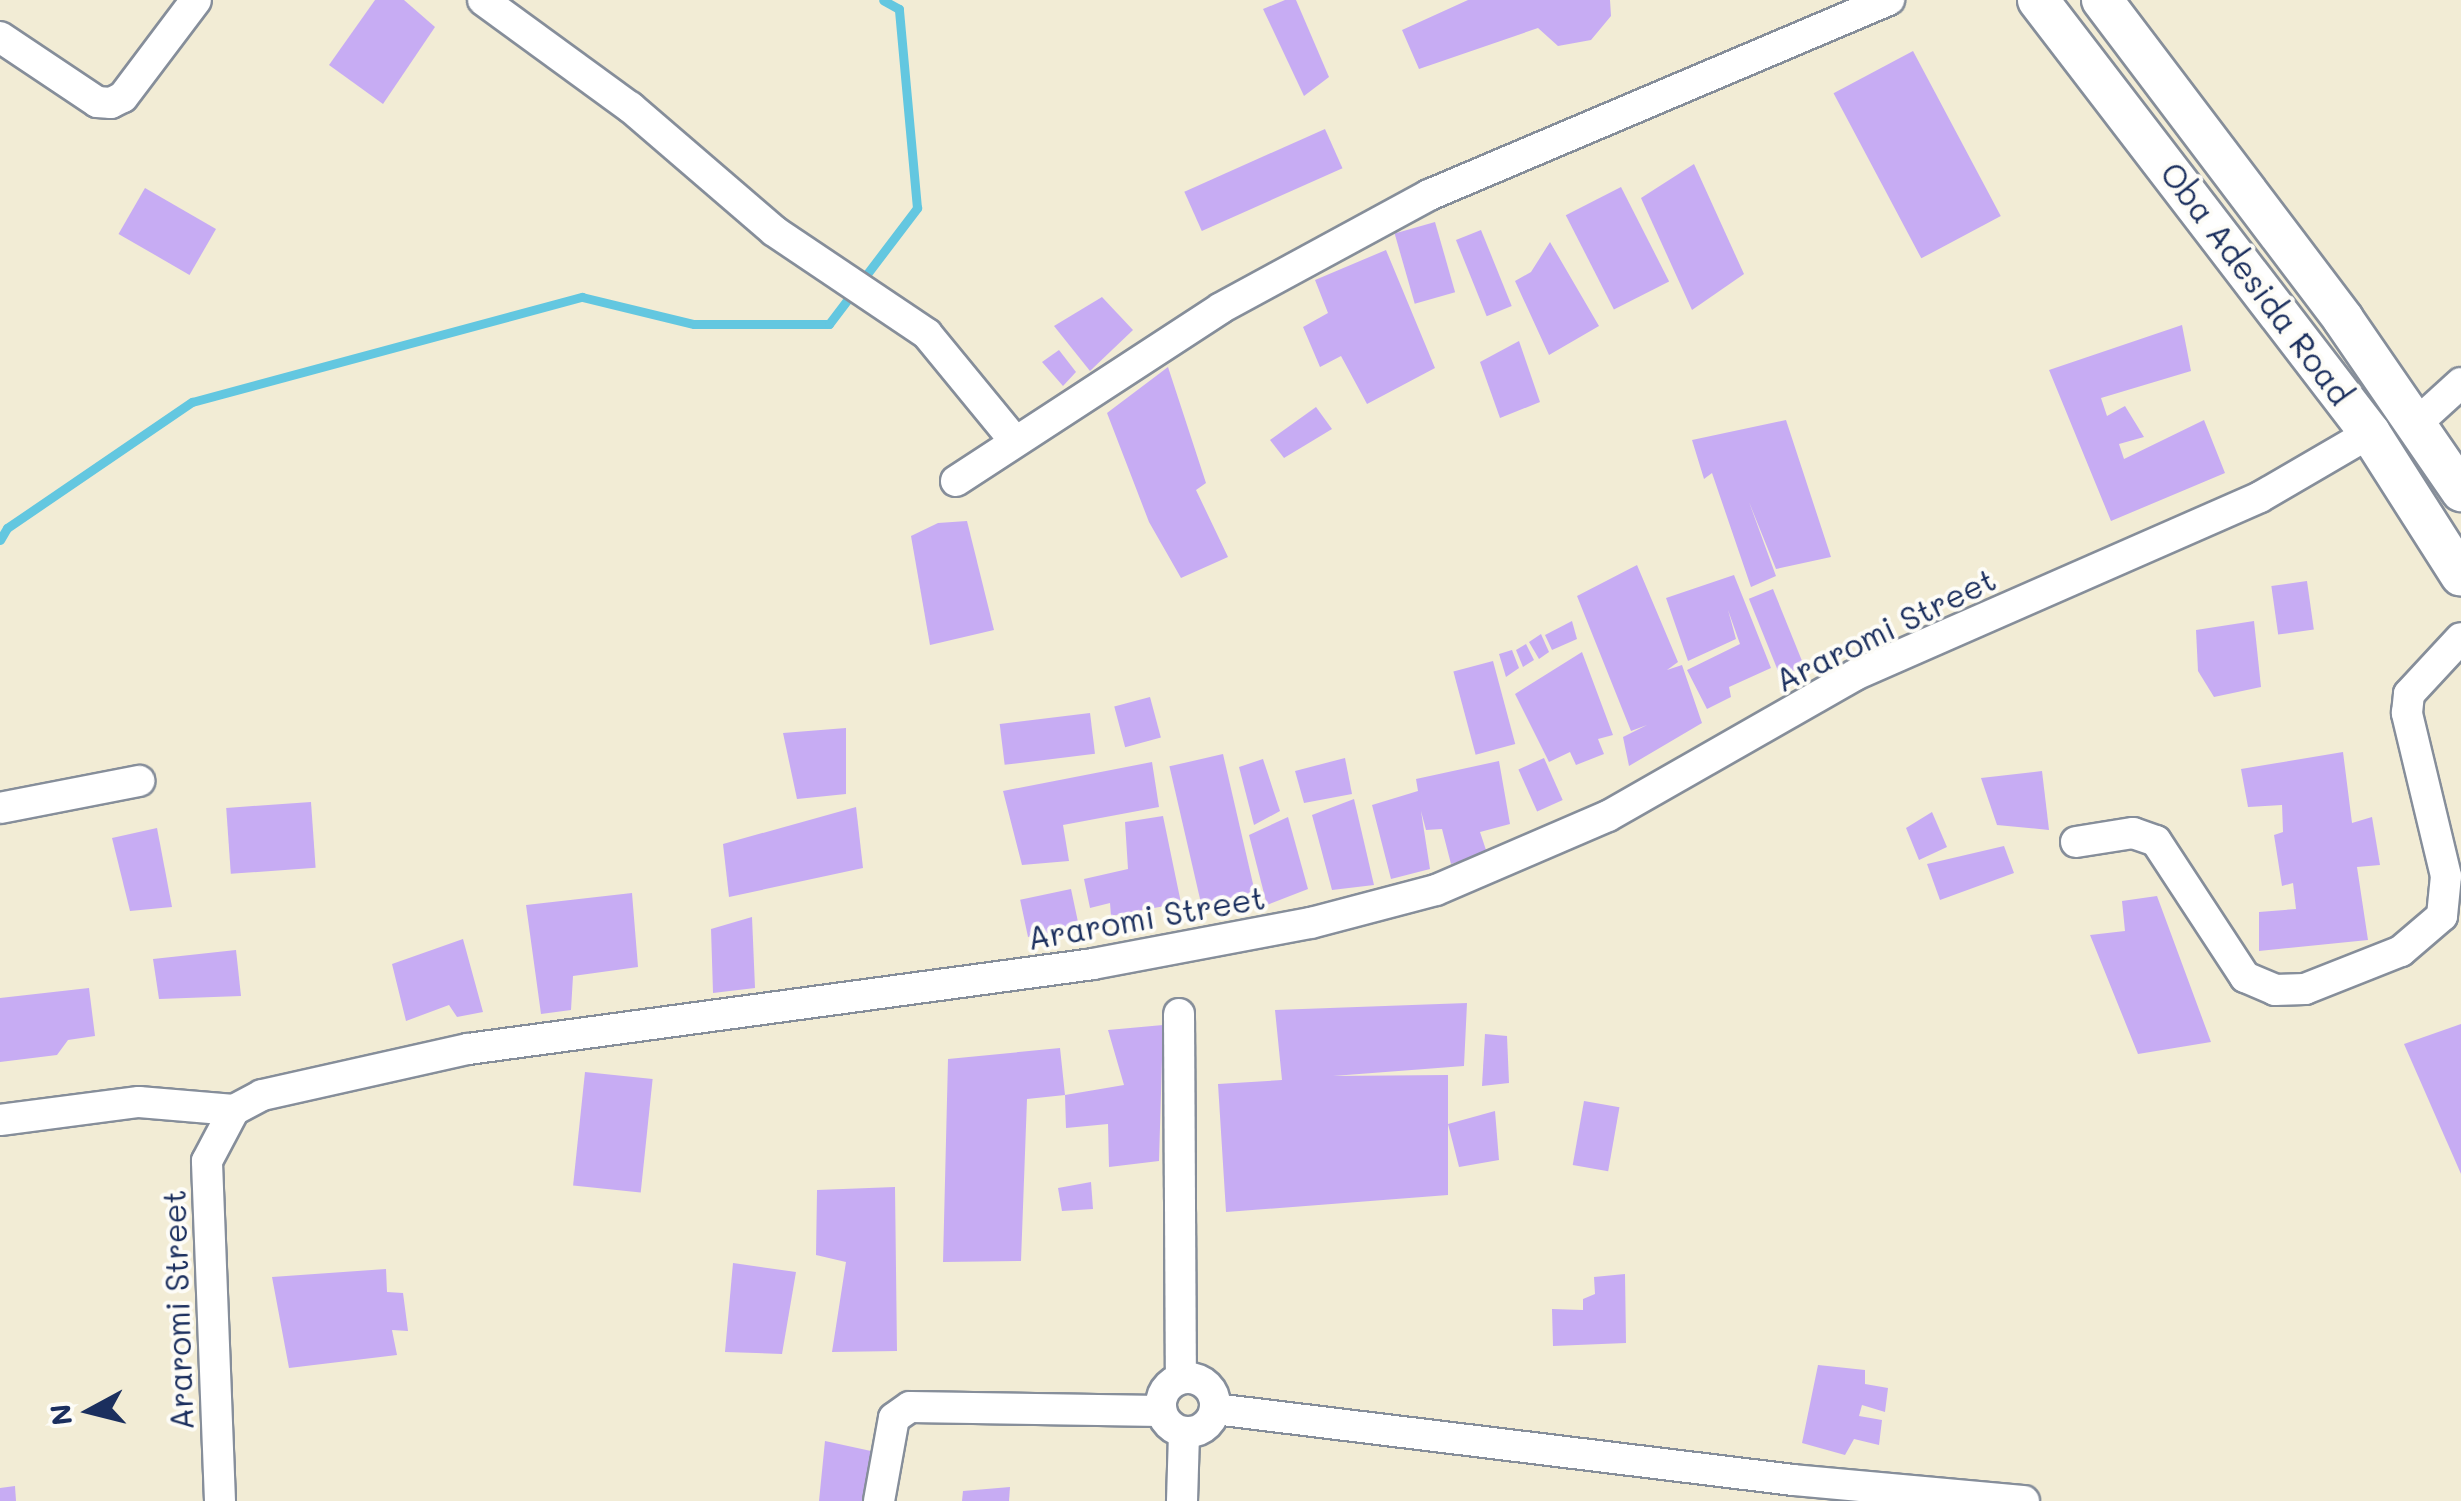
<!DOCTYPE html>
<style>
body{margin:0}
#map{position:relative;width:2461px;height:1501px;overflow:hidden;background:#f2ecd5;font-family:Mali,sans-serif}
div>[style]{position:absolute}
.stream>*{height:9px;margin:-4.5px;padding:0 4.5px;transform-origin:4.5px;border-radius:4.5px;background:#63c7e0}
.building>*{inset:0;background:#c7acf3;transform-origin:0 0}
.roads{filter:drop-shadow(2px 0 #868e9a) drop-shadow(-2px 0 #868e9a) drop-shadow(0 2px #868e9a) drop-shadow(0 -2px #868e9a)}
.minor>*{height:30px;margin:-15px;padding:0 15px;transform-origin:15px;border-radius:15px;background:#fff}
.minor>.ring{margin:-15px;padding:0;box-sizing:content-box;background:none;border:30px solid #fff;border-radius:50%}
.major>*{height:40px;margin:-20px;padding:0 20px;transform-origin:20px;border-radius:20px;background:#fff}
span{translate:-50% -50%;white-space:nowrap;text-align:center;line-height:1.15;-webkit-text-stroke:8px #fdfcf7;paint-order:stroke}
.street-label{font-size:32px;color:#1b2f5e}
.north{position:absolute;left:40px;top:1361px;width:100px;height:100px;-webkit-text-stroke:8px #fdfcf7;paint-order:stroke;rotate:263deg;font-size:28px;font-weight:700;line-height:40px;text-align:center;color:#1b2f5e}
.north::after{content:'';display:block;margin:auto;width:35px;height:45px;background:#1b2f5e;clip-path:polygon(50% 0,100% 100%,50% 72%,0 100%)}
</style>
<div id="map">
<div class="stream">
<div style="left:0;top:540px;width:14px;rotate:-60deg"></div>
<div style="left:7px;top:528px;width:224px;rotate:-34.3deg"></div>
<div style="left:192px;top:402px;width:404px;rotate:-15.1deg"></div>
<div style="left:582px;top:297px;width:115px;rotate:13.6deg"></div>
<div style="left:694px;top:324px;width:135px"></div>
<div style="left:829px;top:324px;width:146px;rotate:-52.8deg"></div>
<div style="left:917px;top:208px;width:200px;rotate:-95.2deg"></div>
<div style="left:899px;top:9px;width:18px;rotate:-151deg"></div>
</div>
<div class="building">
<div style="clip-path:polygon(375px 0,404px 0,435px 27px,383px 104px,329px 65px)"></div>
<div style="clip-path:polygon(1285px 0,1296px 0,1329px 77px,1304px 96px,1263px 9px)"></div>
<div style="clip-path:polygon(1468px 0,1610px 0,1611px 16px,1591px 40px,1558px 46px,1538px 28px,1419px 69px,1402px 30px)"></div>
<div style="left:1913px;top:51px;width:187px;height:90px;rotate:62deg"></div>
<div style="left:1325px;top:129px;width:43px;height:154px;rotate:66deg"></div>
<div style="clip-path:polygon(1694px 164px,1744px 274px,1692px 310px,1641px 198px)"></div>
<div style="left:1621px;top:187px;width:106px;height:62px;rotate:63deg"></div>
<div style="left:145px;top:188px;width:82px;height:53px;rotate:30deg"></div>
<div style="left:1435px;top:222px;width:73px;height:42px;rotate:74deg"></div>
<div style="left:1481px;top:230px;width:82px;height:27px;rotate:68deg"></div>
<div style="clip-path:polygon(1550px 242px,1599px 326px,1549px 355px,1515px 281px,1531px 272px)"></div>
<div style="clip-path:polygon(1386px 250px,1435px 368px,1367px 404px,1341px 356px,1320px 367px,1303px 327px,1328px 313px,1315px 280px)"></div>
<div style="clip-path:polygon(1102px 297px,1133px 330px,1090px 371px,1054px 326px)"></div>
<div style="clip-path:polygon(2182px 325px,2191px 371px,2101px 398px,2107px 416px,2125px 406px,2144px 437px,2119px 444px,2124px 459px,2204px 420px,2225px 473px,2111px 521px,2049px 370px)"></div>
<div style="clip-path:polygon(1519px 341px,1540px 402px,1500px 418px,1480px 362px)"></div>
<div style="clip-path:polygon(1059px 350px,1076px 372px,1063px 386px,1042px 362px)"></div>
<div style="clip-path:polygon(1168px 367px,1206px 483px,1196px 490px,1228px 557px,1181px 578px,1149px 522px,1107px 413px)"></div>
<div style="clip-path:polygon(1316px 407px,1332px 429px,1284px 458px,1270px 440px)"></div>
<div style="clip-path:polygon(1786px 420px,1831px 557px,1776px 569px,1749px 502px,1776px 576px,1751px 587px,1712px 473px,1704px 479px,1692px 440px)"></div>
<div style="clip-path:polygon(967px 521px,994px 630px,930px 645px,911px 536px,938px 523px)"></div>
<div style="clip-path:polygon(1637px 565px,1678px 662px,1667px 670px,1682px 665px,1702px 723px,1629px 766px,1623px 737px,1647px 725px,1631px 731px,1577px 596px)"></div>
<div style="clip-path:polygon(1734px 575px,1771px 668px,1729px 687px,1731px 697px,1707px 709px,1687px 670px,1740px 644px,1728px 610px,1736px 639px,1688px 661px,1666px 598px)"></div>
<div style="left:2307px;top:581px;width:49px;height:36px;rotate:82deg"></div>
<div style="left:1773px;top:589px;width:84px;height:26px;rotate:68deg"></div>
<div style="clip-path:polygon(1572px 621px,1577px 639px,1552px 650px,1545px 635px)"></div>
<div style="clip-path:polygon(2254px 621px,2261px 687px,2214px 697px,2198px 671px,2196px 630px)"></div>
<div style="clip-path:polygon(1541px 634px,1549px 652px,1539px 659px,1529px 642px)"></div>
<div style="clip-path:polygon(1526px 644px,1534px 660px,1523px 667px,1516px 650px)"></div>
<div style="clip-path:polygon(1512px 650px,1519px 668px,1506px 677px,1499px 654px)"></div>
<div style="clip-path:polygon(1582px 652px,1613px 735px,1598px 739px,1604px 754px,1576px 765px,1570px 752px,1549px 762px,1515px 694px)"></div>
<div style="left:1493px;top:661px;width:86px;height:41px;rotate:75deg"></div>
<div style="left:1150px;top:697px;width:42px;height:37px;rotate:75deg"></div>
<div style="left:1090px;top:713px;width:41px;height:91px;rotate:83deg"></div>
<div style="clip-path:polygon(846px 728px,846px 794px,797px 799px,783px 733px)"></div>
<div style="clip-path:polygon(2343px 752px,2352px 823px,2372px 817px,2380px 865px,2357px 867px,2368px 940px,2259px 951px,2259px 912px,2296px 909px,2293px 883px,2282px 886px,2274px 835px,2283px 832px,2282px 805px,2248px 807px,2241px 769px)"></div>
<div style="left:1223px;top:754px;width:142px;height:55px;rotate:77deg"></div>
<div style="clip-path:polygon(1345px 758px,1352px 794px,1304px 803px,1295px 771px)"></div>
<div style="left:1544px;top:758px;width:46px;height:28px;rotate:66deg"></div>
<div style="clip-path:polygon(1263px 759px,1280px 811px,1254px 825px,1239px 767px)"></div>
<div style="clip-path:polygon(1499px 761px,1510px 824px,1480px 832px,1487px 853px,1451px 864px,1442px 829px,1426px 830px,1421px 811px,1430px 869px,1391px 879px,1372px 805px,1418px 791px,1416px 779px)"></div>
<div style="clip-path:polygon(1152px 762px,1159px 807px,1063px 825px,1069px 861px,1022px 865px,1003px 791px)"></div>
<div style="clip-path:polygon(2042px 771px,2049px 830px,1997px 825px,1981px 778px)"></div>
<div style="clip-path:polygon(1354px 799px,1374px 885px,1332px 890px,1312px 815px)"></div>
<div style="left:311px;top:802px;width:66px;height:85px;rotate:86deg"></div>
<div style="clip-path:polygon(856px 807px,863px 868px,729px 897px,723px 844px)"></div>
<div style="clip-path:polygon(1932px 812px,1947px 847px,1919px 860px,1906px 828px)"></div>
<div style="clip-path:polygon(1163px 816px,1181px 903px,1111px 916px,1110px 903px,1090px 908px,1084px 879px,1128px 869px,1125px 822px)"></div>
<div style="clip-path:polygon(1288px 817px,1308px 889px,1267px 905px,1249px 835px)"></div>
<div style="clip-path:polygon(157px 828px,172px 907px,130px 911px,112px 838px)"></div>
<div style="clip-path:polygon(2004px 846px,2014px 873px,1940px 900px,1927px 864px)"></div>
<div style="left:1071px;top:889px;width:38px;height:52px;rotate:78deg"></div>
<div style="clip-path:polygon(632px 893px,638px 967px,573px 976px,571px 1010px,541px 1014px,526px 905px)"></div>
<div style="clip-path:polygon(2157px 896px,2211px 1042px,2138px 1054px,2090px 935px,2125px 931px,2122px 901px)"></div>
<div style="clip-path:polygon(752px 917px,755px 988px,713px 993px,711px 929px)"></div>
<div style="clip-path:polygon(463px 939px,483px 1012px,457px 1017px,449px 1005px,406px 1021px,392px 964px)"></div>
<div style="clip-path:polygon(236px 950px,241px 996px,159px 999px,153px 959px)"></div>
<div style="clip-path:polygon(89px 988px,95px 1036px,68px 1040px,57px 1055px,0 1062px,0 998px)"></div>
<div style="clip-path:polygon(1467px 1003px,1464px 1066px,1333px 1076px,1448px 1075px,1448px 1195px,1226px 1212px,1218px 1084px,1282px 1080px,1275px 1010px)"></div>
<div style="clip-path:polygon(2461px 1024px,2461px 1174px,2404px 1044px)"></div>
<div style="clip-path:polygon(1163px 1025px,1159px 1161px,1109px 1167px,1108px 1124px,1066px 1128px,1065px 1095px,1124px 1085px,1108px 1030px)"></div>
<div style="clip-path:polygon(1485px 1034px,1507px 1036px,1509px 1083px,1482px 1086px)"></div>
<div style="clip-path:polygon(1060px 1048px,1065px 1095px,1027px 1099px,1021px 1261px,943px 1262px,948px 1059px)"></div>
<div style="left:585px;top:1072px;width:68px;height:114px;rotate:6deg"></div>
<div style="left:1584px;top:1101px;width:36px;height:65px;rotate:10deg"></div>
<div style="clip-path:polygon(1495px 1111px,1499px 1160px,1459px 1167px,1448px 1124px)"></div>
<div style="clip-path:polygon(1091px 1182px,1093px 1209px,1062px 1211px,1058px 1188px)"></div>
<div style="clip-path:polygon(895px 1187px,897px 1351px,832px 1352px,846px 1262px,816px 1255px,817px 1190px)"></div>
<div style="clip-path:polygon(733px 1263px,796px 1272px,782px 1354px,725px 1352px)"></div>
<div style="clip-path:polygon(386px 1269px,387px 1292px,403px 1293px,408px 1331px,392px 1330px,397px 1355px,289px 1368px,272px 1277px)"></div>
<div style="clip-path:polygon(1625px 1274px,1626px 1343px,1553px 1346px,1552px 1309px,1583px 1310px,1583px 1299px,1595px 1294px,1594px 1277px)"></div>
<div style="clip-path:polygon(1818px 1365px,1865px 1370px,1865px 1384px,1888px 1388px,1885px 1412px,1862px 1405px,1859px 1416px,1882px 1420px,1879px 1445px,1854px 1439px,1845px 1455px,1802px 1443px)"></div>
<div style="clip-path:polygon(825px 1441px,871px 1451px,862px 1501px,819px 1501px)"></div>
<div style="clip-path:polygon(15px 1486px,16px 1501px,0 1501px,0 1488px)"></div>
<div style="clip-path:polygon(1010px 1487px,1009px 1501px,962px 1501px,963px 1491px)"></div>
</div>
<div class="roads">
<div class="minor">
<div style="left:483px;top:0;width:182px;rotate:36.1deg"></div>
<div style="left:630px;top:107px;width:190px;rotate:40.7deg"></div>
<div style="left:774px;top:231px;width:184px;rotate:33.9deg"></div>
<div style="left:927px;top:334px;width:139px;rotate:50.6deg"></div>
<div style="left:0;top:37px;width:117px;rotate:33.8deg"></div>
<div style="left:97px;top:102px;width:14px;rotate:4deg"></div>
<div style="left:111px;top:103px;width:13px;rotate:-27deg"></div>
<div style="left:123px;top:97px;width:121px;rotate:-53deg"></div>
<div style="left:2418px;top:422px;width:58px;rotate:-42.2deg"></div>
<div style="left:956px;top:481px;width:316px;rotate:-33.1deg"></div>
<div style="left:1221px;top:308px;width:237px;rotate:-28.5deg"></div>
<div style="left:1429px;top:195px;width:500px;rotate:-23deg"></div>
<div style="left:0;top:808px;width:142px;rotate:-11deg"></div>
<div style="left:2076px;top:842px;width:58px;rotate:-9deg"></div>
<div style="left:2133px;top:833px;width:24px;rotate:19deg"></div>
<div style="left:2156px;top:841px;width:163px;rotate:56.8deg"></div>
<div style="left:2245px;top:977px;width:33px;rotate:23deg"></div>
<div style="left:2275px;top:990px;width:30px;rotate:-2deg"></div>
<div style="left:2305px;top:989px;width:103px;rotate:-21.6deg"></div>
<div style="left:2401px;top:951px;width:54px;rotate:-40.5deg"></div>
<div style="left:2442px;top:916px;width:40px;rotate:-84.3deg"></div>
<div style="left:2446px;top:876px;width:168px;rotate:-103.5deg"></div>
<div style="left:2407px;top:713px;width:19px;rotate:-84deg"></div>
<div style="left:2409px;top:694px;width:76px;rotate:-47.1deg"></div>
<div style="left:1179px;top:1014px;width:364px;rotate:89.7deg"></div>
<div style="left:0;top:1120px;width:140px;rotate:-7.4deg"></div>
<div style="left:139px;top:1102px;width:95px;rotate:4.8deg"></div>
<div class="ring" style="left:1161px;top:1378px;width:24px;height:24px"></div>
<div style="left:1215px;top:1409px;width:582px;rotate:7deg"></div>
<div style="left:1793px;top:1480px;width:232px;rotate:5.2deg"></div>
<div style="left:220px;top:1501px;width:340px;rotate:-92.2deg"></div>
<div style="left:207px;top:1161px;width:58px;rotate:-62.1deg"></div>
<div style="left:234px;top:1110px;width:32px;rotate:-28deg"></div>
<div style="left:262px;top:1095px;width:211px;rotate:-12.6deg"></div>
<div style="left:468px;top:1049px;width:631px;rotate:-7.74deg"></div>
<div style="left:1093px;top:964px;width:222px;rotate:-10.7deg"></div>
<div style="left:1311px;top:923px;width:129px;rotate:-14.8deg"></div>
<div style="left:1436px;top:890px;width:187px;rotate:-23.3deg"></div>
<div style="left:1608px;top:816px;width:284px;rotate:-29.7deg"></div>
<div style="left:1855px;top:675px;width:442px;rotate:-23.7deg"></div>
<div style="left:2260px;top:497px;width:127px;rotate:-30.2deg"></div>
<div style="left:879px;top:1501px;width:84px;rotate:-79.8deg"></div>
<div style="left:894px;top:1418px;width:19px;rotate:-35deg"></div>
<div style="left:910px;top:1407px;width:251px;rotate:0.9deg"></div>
<div style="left:1182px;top:1501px;width:69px;rotate:-88.3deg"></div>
</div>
<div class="major">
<div style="left:2038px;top:0;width:546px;rotate:52.52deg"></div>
<div style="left:2370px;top:433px;width:169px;rotate:57.5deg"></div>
<div style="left:2102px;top:0;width:400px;rotate:52.9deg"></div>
<div style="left:2343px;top:319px;width:209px;rotate:55.5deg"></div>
</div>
</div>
<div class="street-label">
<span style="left:2257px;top:283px;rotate:53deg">Oba Adesida Road</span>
<span style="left:1885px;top:629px;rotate:-26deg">Araromi Street</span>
<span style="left:1146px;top:917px;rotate:-10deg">Araromi Street</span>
<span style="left:177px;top:1310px;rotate:-92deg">Araromi Street</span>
</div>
<div class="north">N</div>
</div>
